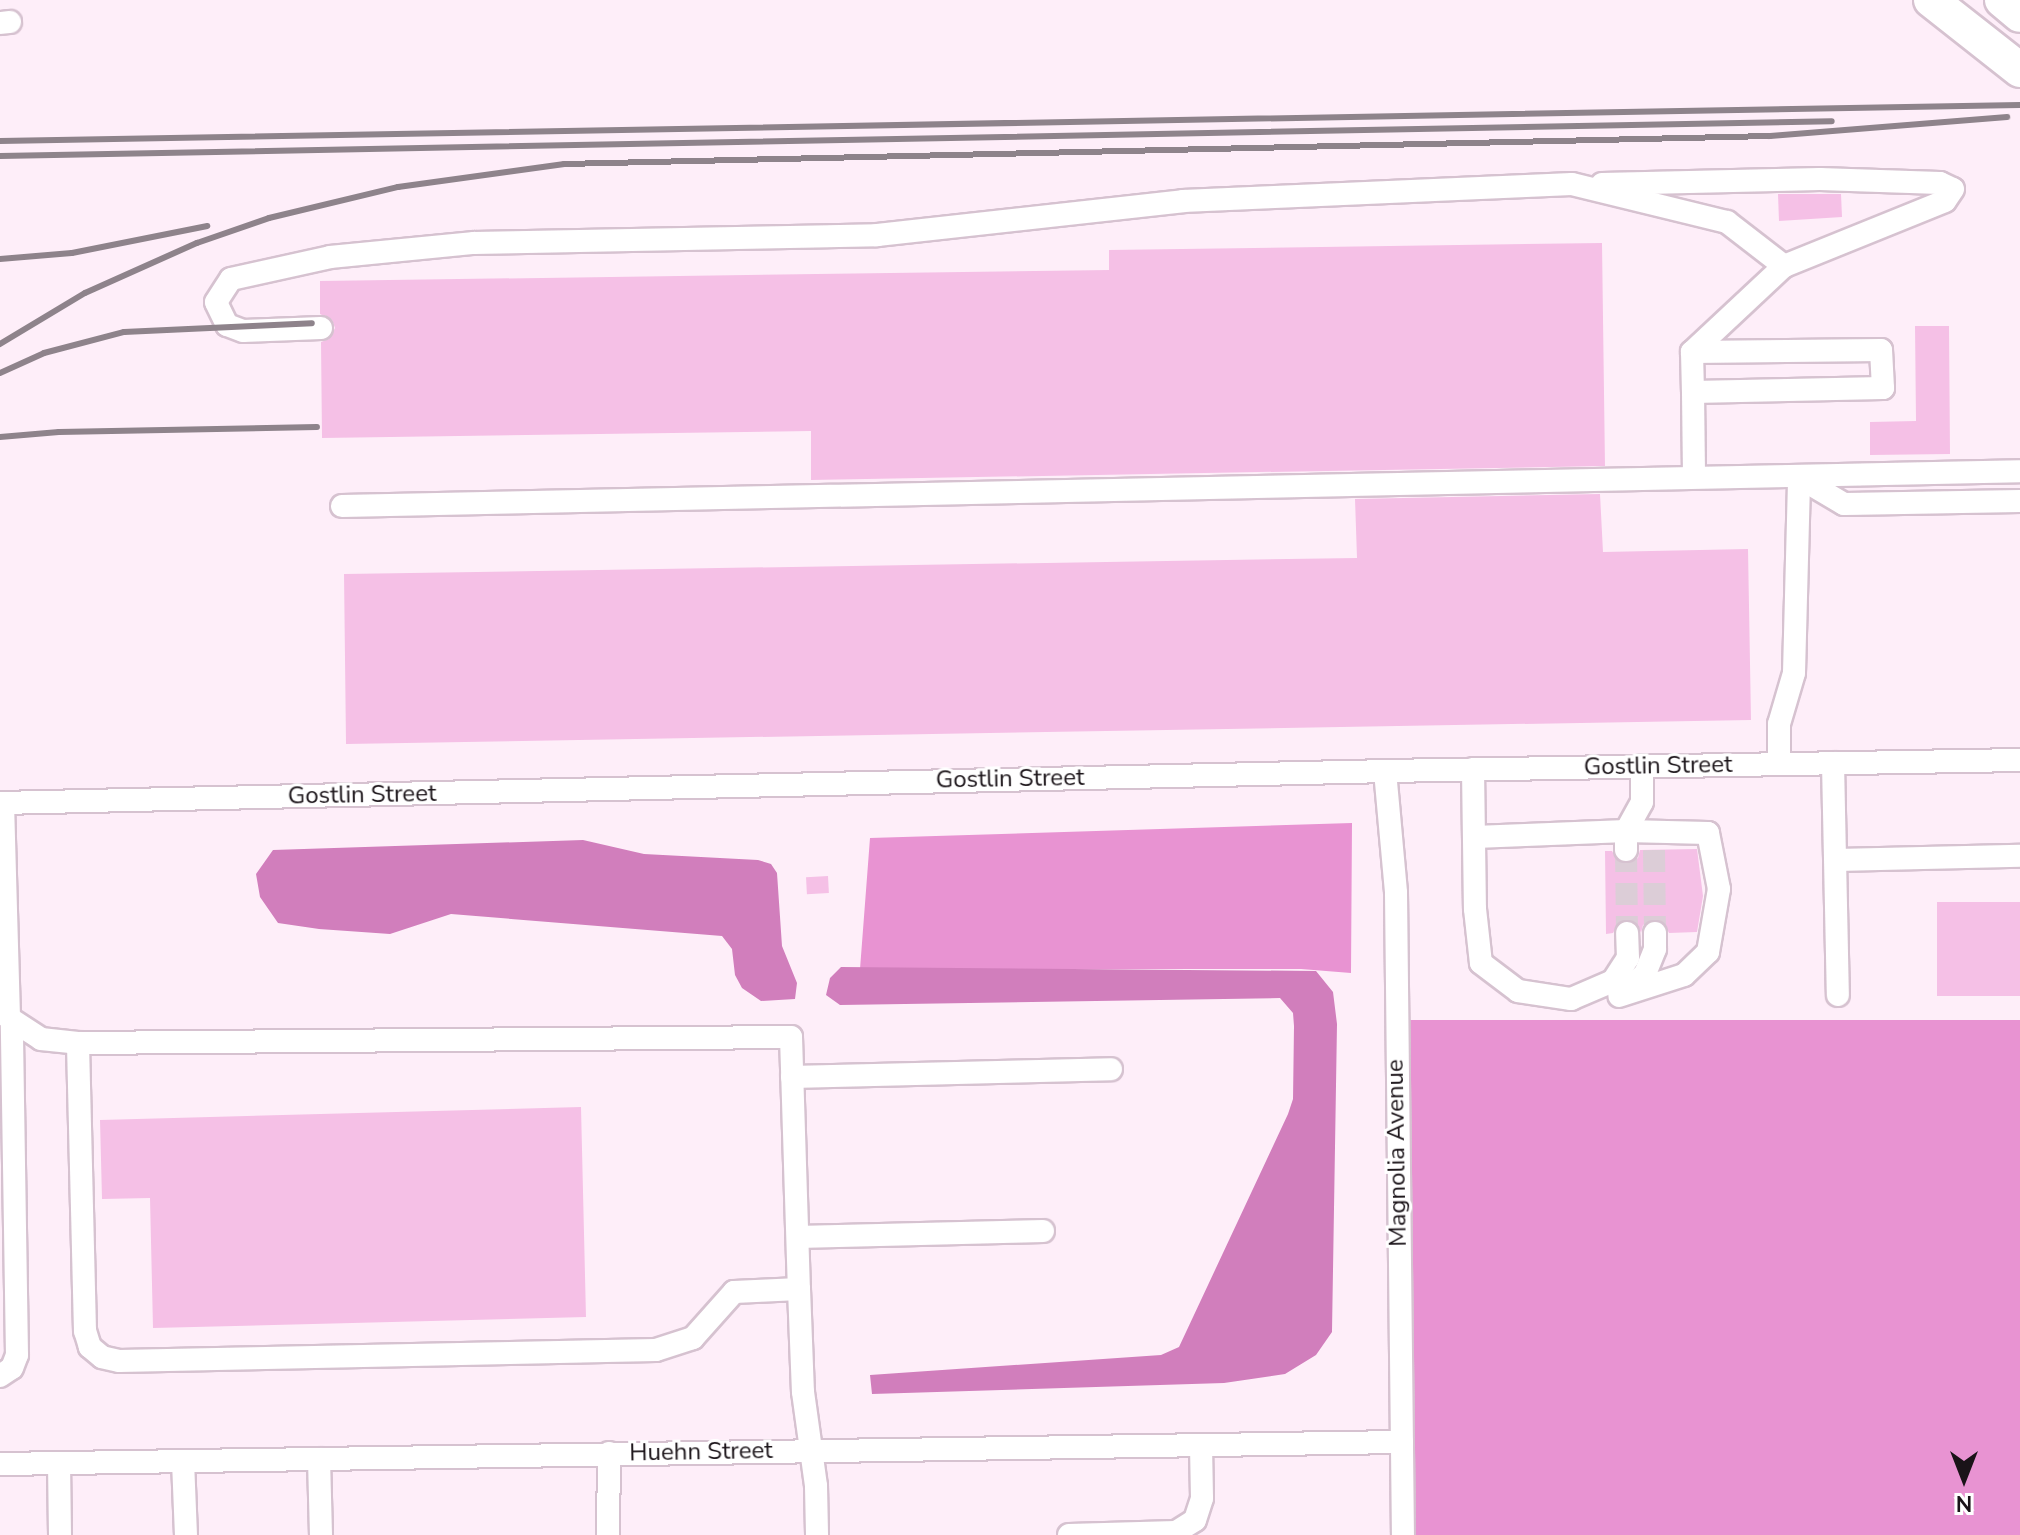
<!DOCTYPE html>
<style>
body{margin:0}
#map{position:relative;width:2020px;height:1535px;overflow:hidden;background:#feeef9;font-family:"Nunito Sans",sans-serif}
div>[style]{position:absolute}
.forest>*{inset:0;background:#e893d2;transform-origin:0 0}
.water>*{inset:0;background:#d17ebc}
.building>*{inset:0;background:#f5c0e6;transform-origin:0 0}
.minor-tunnel>*{height:22px;margin-top:-11px;transform-origin:0;background:repeating-linear-gradient(90deg,#dccdd7 0 22px,transparent 0 33px)}
.roads{filter:drop-shadow(2px 0 #d6c2d0) drop-shadow(-2px 0 #d6c2d0) drop-shadow(0 2px #d6c2d0) drop-shadow(0 -2px #d6c2d0)}
.minor>*{height:22px;margin:-11px;padding:0 11px;transform-origin:11px;border-radius:11px;background:#fff}
.highway>*{height:34px;margin:-17px;padding:0 17px;transform-origin:17px;border-radius:17px;background:#fff}
.rail>*{height:6px;margin:-3px;padding:0 3px;transform-origin:3px;border-radius:3px;background:#8e838b}
span{translate:-50% -50%;white-space:nowrap;text-align:center;line-height:1.15;-webkit-text-stroke:6px #fff;paint-order:stroke}
.street-label{font-size:24px;color:#1a1318}
.north{position:absolute;left:1924px;top:1439px;width:80px;height:80px;-webkit-text-stroke:6px #fff;paint-order:stroke;rotate:180deg;font-size:22px;font-weight:700;line-height:32px;text-align:center;color:#1a1318}
.north::after{content:'';display:block;margin:auto;width:28px;height:36px;background:#1a1318;clip-path:polygon(50% 0,100% 100%,50% 72%,0 100%)}
</style>
<div id="map">
<div class="forest">
<div style="clip-path:polygon(1352px 823px,1351px 973px,1301px 969px,860px 969px,870px 838px)"></div>
<div style="left:2020px;top:1020px;width:515px;height:625px;rotate:90deg"></div>
</div>
<div class="water">
<div style="clip-path:polygon(583px 840px,644px 854px,758px 860px,771px 864px,777px 873px,782px 946px,797px 983px,795px 999px,761px 1001px,742px 988px,735px 975px,732px 949px,722px 936px,451px 914px,390px 934px,319px 929px,278px 923px,260px 897px,256px 874px,273px 850px)"></div>
<div style="clip-path:polygon(841px 967px,1316px 971px,1333px 992px,1337px 1024px,1332px 1332px,1316px 1355px,1285px 1374px,1224px 1383px,872px 1394px,870px 1375px,1161px 1355px,1179px 1347px,1288px 1114px,1293px 1099px,1294px 1026px,1293px 1013px,1280px 998px,840px 1005px,826px 995px,830px 978px)"></div>
</div>
<div class="building">
<div style="clip-path:polygon(1778px 194px,1841px 194px,1842px 217px,1779px 221px)"></div>
<div style="clip-path:polygon(1602px 243px,1605px 466px,811px 480px,811px 431px,322px 438px,321px 342px,329px 339px,335px 328px,332px 320px,320px 314px,320px 281px,1109px 270px,1109px 250px)"></div>
<div style="clip-path:polygon(1915px 326px,1949px 326px,1950px 454px,1870px 455px,1870px 422px,1916px 421px)"></div>
<div style="clip-path:polygon(1600px 494px,1603px 552px,1748px 549px,1751px 720px,346px 744px,344px 574px,1357px 558px,1355px 499px)"></div>
<div style="clip-path:polygon(1697px 849px,1703px 896px,1697px 932px,1669px 933px,1663px 921px,1654px 919px,1643px 925px,1641px 933px,1638px 925px,1627px 919px,1619px 922px,1613px 933px,1606px 934px,1605px 851px,1612px 851px,1618px 862px,1627px 864px,1638px 858px,1640px 850px)"></div>
<div style="left:828px;top:876px;width:17px;height:22px;rotate:87deg"></div>
<div style="left:2020px;top:902px;width:94px;height:83px;rotate:90deg"></div>
<div style="clip-path:polygon(581px 1107px,586px 1317px,153px 1328px,150px 1198px,102px 1199px,100px 1120px)"></div>
</div>
<div class="minor-tunnel">
<div style="left:1626px;top:850px;width:83px;rotate:89.3deg"></div>
<div style="left:1654px;top:850px;width:83px;rotate:89.3deg"></div>
</div>
<div class="roads">
<div class="minor">
<div style="left:0;top:23px;width:10px;rotate:-6deg"></div>
<div style="left:1602px;top:184px;width:218px;rotate:-1.3deg"></div>
<div style="left:1820px;top:179px;width:120px;rotate:1.9deg"></div>
<div style="left:1940px;top:183px;width:14px;rotate:25deg"></div>
<div style="left:1953px;top:189px;width:14px;rotate:124deg"></div>
<div style="left:1945px;top:201px;width:174px;rotate:158deg"></div>
<div style="left:1784px;top:266px;width:126px;rotate:136.9deg"></div>
<div style="left:321px;top:328px;width:78px;rotate:177.8deg"></div>
<div style="left:243px;top:331px;width:17px;rotate:-159deg"></div>
<div style="left:227px;top:325px;width:25px;rotate:-116deg"></div>
<div style="left:216px;top:302px;width:27px;rotate:-57deg"></div>
<div style="left:231px;top:279px;width:101px;rotate:-12.5deg"></div>
<div style="left:330px;top:257px;width:145px;rotate:-5.6deg"></div>
<div style="left:474px;top:243px;width:403px;rotate:-1.1deg"></div>
<div style="left:877px;top:235px;width:308px;rotate:-6.3deg"></div>
<div style="left:1183px;top:201px;width:389px;rotate:-2.5deg"></div>
<div style="left:1572px;top:184px;width:160px;rotate:13.8deg"></div>
<div style="left:1727px;top:222px;width:72px;rotate:37.7deg"></div>
<div style="left:1693px;top:392px;width:190px;rotate:-1.2deg"></div>
<div style="left:1883px;top:388px;width:38px;rotate:-93deg"></div>
<div style="left:1881px;top:350px;width:189px;rotate:179.4deg"></div>
<div style="left:1692px;top:352px;width:40px;rotate:88.6deg"></div>
<div style="left:1693px;top:392px;width:85px;rotate:89.3deg"></div>
<div style="left:1800px;top:478px;width:51px;rotate:30.6deg"></div>
<div style="left:1844px;top:504px;width:176px;rotate:-1deg"></div>
<div style="left:342px;top:506px;width:1678px;rotate:-1.19deg"></div>
<div style="left:1833px;top:763px;width:232px;rotate:88.8deg"></div>
<div style="left:1779px;top:764px;width:40px;rotate:-90deg"></div>
<div style="left:1779px;top:724px;width:53px;rotate:-73.6deg"></div>
<div style="left:1794px;top:673px;width:196px;rotate:-88.5deg"></div>
<div style="left:1473px;top:769px;width:140px;rotate:89.2deg"></div>
<div style="left:1475px;top:909px;width:54px;rotate:83.7deg"></div>
<div style="left:1481px;top:963px;width:46px;rotate:37.1deg"></div>
<div style="left:1518px;top:991px;width:54px;rotate:8.6deg"></div>
<div style="left:1571px;top:999px;width:46px;rotate:-23.2deg"></div>
<div style="left:1613px;top:981px;width:27px;rotate:-57deg"></div>
<div style="left:1628px;top:958px;width:25px;rotate:-92deg"></div>
<div style="left:1385px;top:771px;width:122px;rotate:84.8deg"></div>
<div style="left:1396px;top:893px;width:642px;rotate:89.38deg"></div>
<div style="left:0;top:803px;width:1385px;rotate:-1.32deg"></div>
<div style="left:1385px;top:771px;width:635px;rotate:-0.99deg"></div>
<div style="left:3px;top:803px;width:215px;rotate:88.4deg"></div>
<div style="left:9px;top:1018px;width:38px;rotate:33deg"></div>
<div style="left:41px;top:1039px;width:37px;rotate:6deg"></div>
<div style="left:1475px;top:837px;width:151px;rotate:-2.3deg"></div>
<div style="left:1626px;top:831px;width:82px;rotate:1.4deg"></div>
<div style="left:1708px;top:833px;width:57px;rotate:78.9deg"></div>
<div style="left:1719px;top:889px;width:64px;rotate:99.9deg"></div>
<div style="left:1708px;top:952px;width:33px;rotate:136deg"></div>
<div style="left:1684px;top:975px;width:68px;rotate:162.1deg"></div>
<div style="left:1626px;top:850px;width:19px;rotate:-90deg"></div>
<div style="left:1626px;top:831px;width:33px;rotate:-61deg"></div>
<div style="left:1642px;top:802px;width:36px;rotate:-90deg"></div>
<div style="left:1837px;top:860px;width:183px;rotate:-1.3deg"></div>
<div style="left:1626px;top:990px;width:25px;rotate:-40deg"></div>
<div style="left:1645px;top:974px;width:27px;rotate:-68deg"></div>
<div style="left:1655px;top:949px;width:16px;rotate:-90deg"></div>
<div style="left:792px;top:1077px;width:319px;rotate:-1.4deg"></div>
<div style="left:798px;top:1237px;width:245px;rotate:-1.4deg"></div>
<div style="left:799px;top:1289px;width:65px;rotate:177.4deg"></div>
<div style="left:734px;top:1292px;width:62px;rotate:131.7deg"></div>
<div style="left:693px;top:1338px;width:39px;rotate:162deg"></div>
<div style="left:656px;top:1350px;width:537px;rotate:178.83deg"></div>
<div style="left:119px;top:1361px;width:17px;rotate:-167deg"></div>
<div style="left:102px;top:1357px;width:16px;rotate:-140deg"></div>
<div style="left:90px;top:1347px;width:17px;rotate:-107deg"></div>
<div style="left:85px;top:1331px;width:288px;rotate:-91.4deg"></div>
<div style="left:78px;top:1043px;width:713px;rotate:-0.48deg"></div>
<div style="left:791px;top:1037px;width:252px;rotate:88.2deg"></div>
<div style="left:799px;top:1289px;width:103px;rotate:87.8deg"></div>
<div style="left:803px;top:1392px;width:95px;rotate:82.1deg"></div>
<div style="left:816px;top:1486px;width:49px;rotate:88.8deg"></div>
<div style="left:0;top:1376px;width:14px;rotate:-34deg"></div>
<div style="left:12px;top:1368px;width:14px;rotate:-69deg"></div>
<div style="left:17px;top:1355px;width:335px;rotate:-90.9deg"></div>
<div style="left:319px;top:1459px;width:76px;rotate:88.5deg"></div>
<div style="left:183px;top:1461px;width:74px;rotate:87.7deg"></div>
<div style="left:59px;top:1463px;width:72px;rotate:89.2deg"></div>
<div style="left:0;top:1464px;width:1402px;rotate:-0.9deg"></div>
<div style="left:608px;top:1535px;width:82px;rotate:-89.3deg"></div>
<div style="left:1069px;top:1535px;width:107px;rotate:-1.6deg"></div>
<div style="left:1176px;top:1532px;width:22px;rotate:-32deg"></div>
<div style="left:1195px;top:1520px;width:23px;rotate:-72deg"></div>
<div style="left:1202px;top:1498px;width:53px;rotate:-91.1deg"></div>
</div>
<div class="highway">
<div style="left:1931px;top:0;width:113px;rotate:38.2deg"></div>
<div style="left:2002px;top:0;width:23px;rotate:40deg"></div>
</div>
</div>
<div class="rail">
<div style="left:0;top:141px;width:2020px;rotate:-1.02deg"></div>
<div style="left:0;top:156px;width:1832px;rotate:-1.09deg"></div>
<div style="left:0;top:259px;width:72px;rotate:-4.8deg"></div>
<div style="left:72px;top:253px;width:138px;rotate:-11.3deg"></div>
<div style="left:0;top:344px;width:99px;rotate:-31deg"></div>
<div style="left:85px;top:293px;width:123px;rotate:-24.1deg"></div>
<div style="left:197px;top:243px;width:76px;rotate:-19.1deg"></div>
<div style="left:269px;top:218px;width:133px;rotate:-13.5deg"></div>
<div style="left:398px;top:187px;width:168px;rotate:-7.9deg"></div>
<div style="left:564px;top:164px;width:1206px;rotate:-1.33deg"></div>
<div style="left:1770px;top:136px;width:238px;rotate:-4.6deg"></div>
<div style="left:0;top:373px;width:48px;rotate:-24.4deg"></div>
<div style="left:44px;top:353px;width:83px;rotate:-14.7deg"></div>
<div style="left:124px;top:332px;width:188px;rotate:-2.7deg"></div>
<div style="left:0;top:437px;width:59px;rotate:-4.8deg"></div>
<div style="left:59px;top:432px;width:258px;rotate:-1.1deg"></div>
</div>
<div class="street-label">
<span style="left:1658px;top:766px;rotate:-1deg">Gostlin Street</span>
<span style="left:1010px;top:779px;rotate:-1deg">Gostlin Street</span>
<span style="left:362px;top:795px;rotate:-1deg">Gostlin Street</span>
<span style="left:1397px;top:1153px;rotate:-91deg">Magnolia Avenue</span>
<span style="left:701px;top:1452px;rotate:-1deg">Huehn Street</span>
</div>
<div class="north">N</div>
</div>
